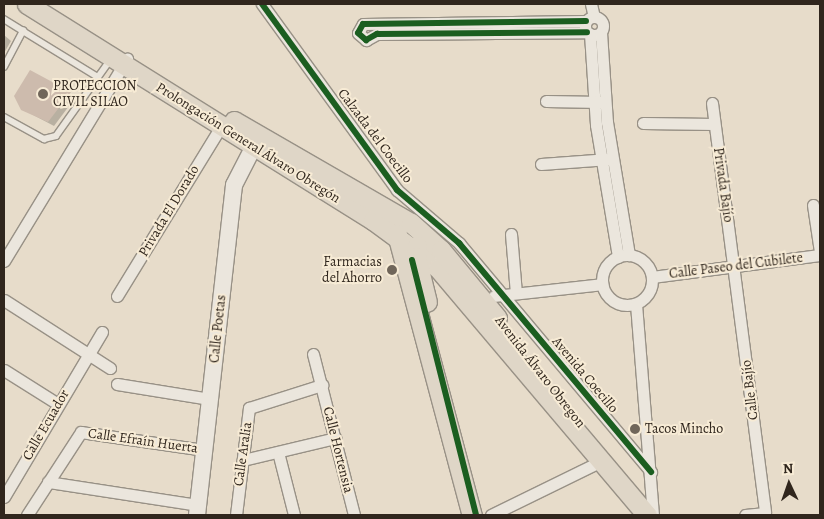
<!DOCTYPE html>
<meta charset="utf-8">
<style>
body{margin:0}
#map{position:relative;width:824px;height:519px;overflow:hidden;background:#e7dcca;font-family:Alegreya,serif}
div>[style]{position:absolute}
.shadow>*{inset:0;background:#0003}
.building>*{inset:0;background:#cdbbad}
.roads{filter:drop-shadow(1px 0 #989186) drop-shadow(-1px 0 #989186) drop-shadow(0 1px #989186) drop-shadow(0 -1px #989186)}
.lane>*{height:5.5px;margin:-2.75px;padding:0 2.75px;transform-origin:2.75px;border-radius:2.75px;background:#ebe6dd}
.street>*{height:11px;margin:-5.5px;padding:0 5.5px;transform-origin:5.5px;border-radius:5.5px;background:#ebe6dd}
.street>.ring{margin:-5.5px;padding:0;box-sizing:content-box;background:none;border:11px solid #ebe6dd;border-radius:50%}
.secondary>*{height:16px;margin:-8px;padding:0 8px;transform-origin:8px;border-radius:8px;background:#ebe6dd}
.primary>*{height:19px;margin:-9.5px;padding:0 9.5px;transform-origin:9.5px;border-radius:9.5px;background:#dfd6c7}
.cycleway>*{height:6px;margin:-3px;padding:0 3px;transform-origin:3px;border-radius:3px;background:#1b5e20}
.dots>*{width:14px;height:14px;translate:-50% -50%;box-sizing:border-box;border:2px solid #f7ebd5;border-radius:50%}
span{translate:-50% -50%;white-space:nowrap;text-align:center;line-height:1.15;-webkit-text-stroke:4px #f7ebd5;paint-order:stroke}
.poi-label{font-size:14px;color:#30261d}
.left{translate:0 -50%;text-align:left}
.right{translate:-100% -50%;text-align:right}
.street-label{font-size:14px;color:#30261d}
.frame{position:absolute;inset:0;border:5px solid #30261d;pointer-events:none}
.north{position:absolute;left:764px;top:459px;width:50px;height:50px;-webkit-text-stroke:4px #f7ebd5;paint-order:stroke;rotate:357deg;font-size:14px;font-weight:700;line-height:20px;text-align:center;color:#30261d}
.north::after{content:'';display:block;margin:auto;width:18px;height:22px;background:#30261d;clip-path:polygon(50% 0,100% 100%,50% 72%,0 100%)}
</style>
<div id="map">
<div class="shadow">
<div style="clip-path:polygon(4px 35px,11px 41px,4px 53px)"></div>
<div style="clip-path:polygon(31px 72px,75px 98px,54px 126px,22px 109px)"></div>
</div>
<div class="building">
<div style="clip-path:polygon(30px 70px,71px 92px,48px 122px,21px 110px,14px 96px)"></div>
</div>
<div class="roads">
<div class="lane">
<div style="left:4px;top:19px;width:22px;rotate:32deg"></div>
<div style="left:4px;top:67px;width:41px;rotate:-62.2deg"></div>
<div style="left:23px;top:31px;width:88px;rotate:31.5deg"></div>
<div style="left:4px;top:117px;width:46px;rotate:28.8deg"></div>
<div style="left:44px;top:139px;width:12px;rotate:-14deg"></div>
<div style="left:56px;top:136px;width:95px;rotate:-54.5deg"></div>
</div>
<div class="street">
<div style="left:262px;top:4px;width:230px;rotate:54deg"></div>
<div style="left:397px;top:190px;width:82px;rotate:40.5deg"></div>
<div style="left:459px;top:243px;width:299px;rotate:50deg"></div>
<div style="left:591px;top:4px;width:13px;rotate:77deg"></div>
<div class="ring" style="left:585px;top:17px;width:7px;height:7px"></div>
<div style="left:586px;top:21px;width:223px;rotate:179.2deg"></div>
<div style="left:363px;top:24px;width:10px;rotate:119deg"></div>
<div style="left:358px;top:33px;width:11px;rotate:41deg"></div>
<div style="left:366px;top:40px;width:13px;rotate:-29deg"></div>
<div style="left:377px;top:34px;width:210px;rotate:-0.5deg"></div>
<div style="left:601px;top:32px;width:90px;rotate:86.2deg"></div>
<div style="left:607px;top:122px;width:135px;rotate:80.6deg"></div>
<div style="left:590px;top:34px;width:91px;rotate:86.2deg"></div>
<div style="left:596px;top:125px;width:134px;rotate:80.5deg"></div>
<div style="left:546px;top:101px;width:55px;rotate:1deg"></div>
<div style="left:712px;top:103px;width:413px;rotate:82.6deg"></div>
<div style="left:765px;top:513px;width:20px;rotate:174deg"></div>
<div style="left:643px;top:123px;width:71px;rotate:0.8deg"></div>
<div style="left:541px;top:164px;width:68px;rotate:-4.2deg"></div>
<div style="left:813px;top:205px;width:48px;rotate:81.5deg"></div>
<div style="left:511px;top:234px;width:59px;rotate:85.2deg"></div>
<div class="ring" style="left:602px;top:255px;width:39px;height:39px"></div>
<div style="left:4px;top:261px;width:237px;rotate:-58.7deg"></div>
<div style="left:652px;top:277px;width:169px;rotate:-7.5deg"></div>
<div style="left:117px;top:296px;width:199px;rotate:-58.5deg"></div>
<div style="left:494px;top:296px;width:109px;rotate:-6.3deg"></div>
<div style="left:4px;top:300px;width:126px;rotate:32.7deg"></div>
<div style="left:636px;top:304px;width:212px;rotate:85.4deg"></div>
<div style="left:313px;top:354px;width:166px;rotate:75.7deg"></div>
<div style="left:4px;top:370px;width:64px;rotate:32.2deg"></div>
<div style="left:117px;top:384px;width:94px;rotate:9.2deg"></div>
<div style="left:278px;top:452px;width:65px;rotate:75.7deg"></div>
<div style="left:243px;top:460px;width:95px;rotate:-13.4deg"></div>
<div style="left:48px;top:482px;width:152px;rotate:8.7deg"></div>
<div style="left:4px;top:497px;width:192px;rotate:-59.3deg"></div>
<div style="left:27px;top:515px;width:99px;rotate:-57deg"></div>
<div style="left:81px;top:432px;width:125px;rotate:8.3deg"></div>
<div style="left:236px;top:515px;width:108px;rotate:-83.1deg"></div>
<div style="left:249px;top:408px;width:77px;rotate:-17.5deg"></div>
<div style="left:491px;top:515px;width:120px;rotate:-26.1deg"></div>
</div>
<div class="secondary">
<div style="left:197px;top:515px;width:332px;rotate:-83.6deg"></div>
<div style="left:234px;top:185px;width:42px;rotate:-62.8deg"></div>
</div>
<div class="primary">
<div style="left:27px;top:4px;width:408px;rotate:32deg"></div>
<div style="left:373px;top:220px;width:81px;rotate:36.4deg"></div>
<div style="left:438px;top:268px;width:324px;rotate:49.8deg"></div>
<div style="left:234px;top:121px;width:204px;rotate:30deg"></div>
<div style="left:411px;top:223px;width:40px;rotate:42deg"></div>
<div style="left:441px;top:250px;width:88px;rotate:50.5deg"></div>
<div style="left:397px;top:234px;width:291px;rotate:75.1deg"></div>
<div style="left:417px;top:246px;width:11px;rotate:95deg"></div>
<div style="left:416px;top:257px;width:46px;rotate:76.3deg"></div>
</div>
</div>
<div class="cycleway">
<div style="left:262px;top:4px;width:230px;rotate:54deg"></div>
<div style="left:397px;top:190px;width:82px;rotate:40.5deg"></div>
<div style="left:459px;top:243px;width:299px;rotate:50deg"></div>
<div style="left:586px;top:21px;width:223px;rotate:179.2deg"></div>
<div style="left:363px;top:24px;width:10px;rotate:119deg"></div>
<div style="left:358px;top:33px;width:11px;rotate:41deg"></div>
<div style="left:366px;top:40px;width:13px;rotate:-29deg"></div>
<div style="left:377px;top:34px;width:210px;rotate:-0.5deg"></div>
<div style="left:412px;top:260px;width:263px;rotate:75.9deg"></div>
</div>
<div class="dots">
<div style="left:43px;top:94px;background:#70665a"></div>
<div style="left:392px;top:270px;background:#70665a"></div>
<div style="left:635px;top:429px;background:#70665a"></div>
</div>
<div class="poi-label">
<span class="left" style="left:53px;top:94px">PROTECCION<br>CIVIL SILAO</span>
<span class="right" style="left:382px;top:270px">Farmacias<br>del Ahorro</span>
<span class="left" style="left:645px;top:429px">Tacos Mincho</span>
</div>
<div class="street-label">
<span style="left:375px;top:136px;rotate:53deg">Calzada del Coecillo</span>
<span style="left:248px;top:143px;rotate:32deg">Prolongación General Álvaro Obregón</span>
<span style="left:723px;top:185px;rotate:82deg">Privada Bajío</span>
<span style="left:169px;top:211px;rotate:-59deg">Privada El Dorado</span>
<span style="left:736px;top:266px;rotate:-7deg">Calle Paseo del Cubilete</span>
<span style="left:218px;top:329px;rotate:-84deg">Calle Poetas</span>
<span style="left:540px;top:372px;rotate:52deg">Avenida Álvaro Obregon</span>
<span style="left:585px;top:375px;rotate:50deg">Avenida Coecillo</span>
<span style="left:750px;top:390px;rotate:-97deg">Calle Bajío</span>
<span style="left:46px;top:425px;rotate:-60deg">Calle Ecuador</span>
<span style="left:143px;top:441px;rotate:8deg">Calle Efraín Huerta</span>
<span style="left:338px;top:450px;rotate:76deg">Calle Hortensia</span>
<span style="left:243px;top:454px;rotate:-82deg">Calle Aralia</span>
</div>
<div class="frame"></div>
<div class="north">N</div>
</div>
